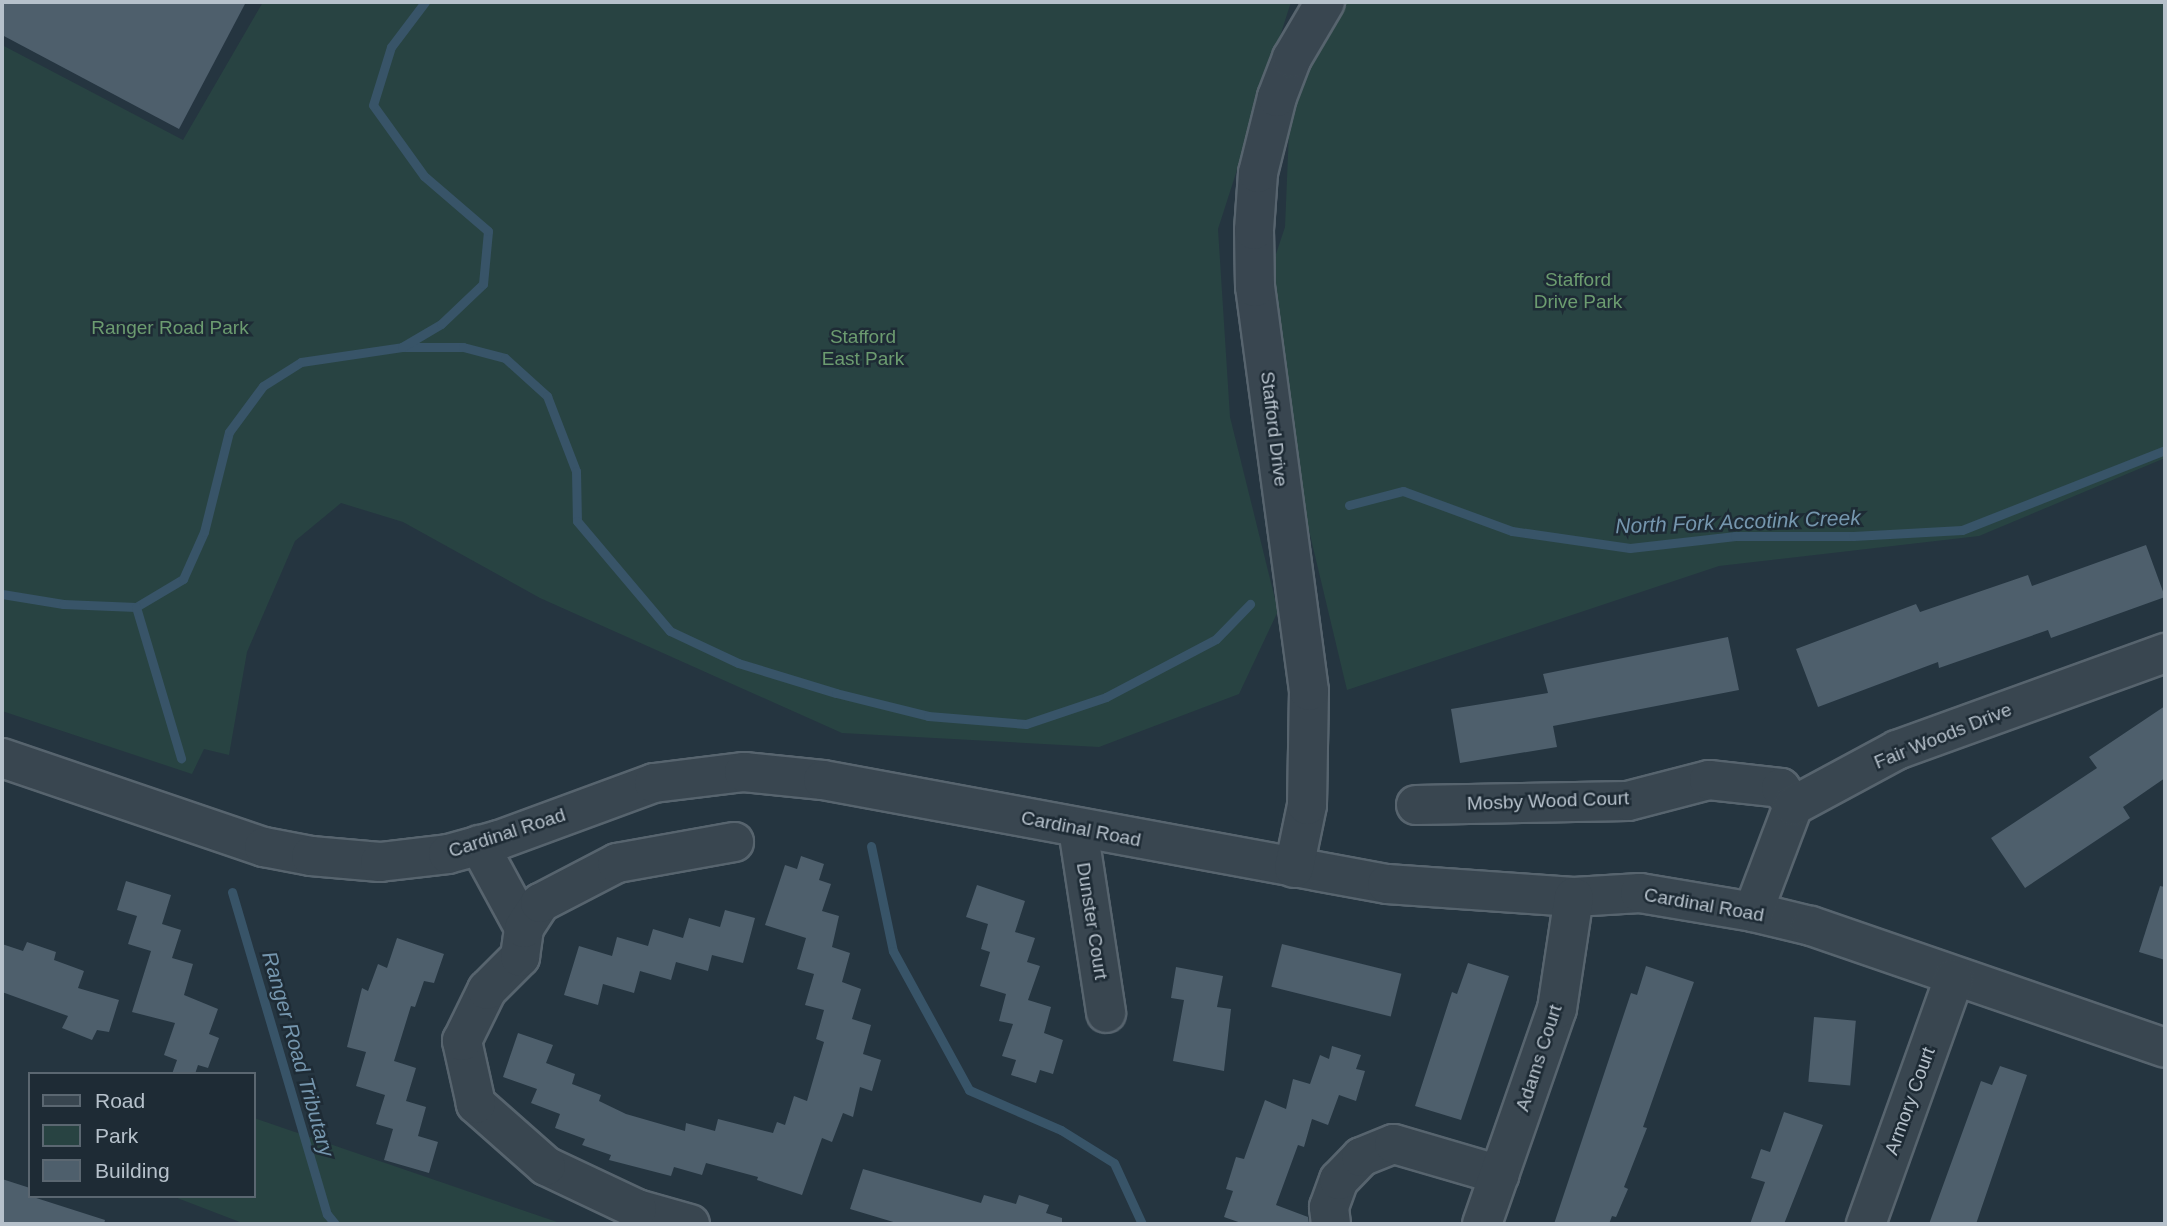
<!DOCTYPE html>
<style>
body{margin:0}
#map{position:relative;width:2167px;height:1226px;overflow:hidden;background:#253540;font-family:Arial,sans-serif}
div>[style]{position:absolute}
.green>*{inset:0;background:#284342}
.stream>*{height:9px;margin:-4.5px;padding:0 4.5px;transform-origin:4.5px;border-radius:4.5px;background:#385468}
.building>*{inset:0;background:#4e5f6c;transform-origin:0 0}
.roads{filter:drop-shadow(2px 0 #57646e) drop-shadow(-2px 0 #57646e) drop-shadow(0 2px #57646e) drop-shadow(0 -2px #57646e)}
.minor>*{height:38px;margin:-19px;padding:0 19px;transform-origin:19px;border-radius:19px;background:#394650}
span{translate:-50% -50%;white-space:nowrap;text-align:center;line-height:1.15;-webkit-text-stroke:5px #1e2b35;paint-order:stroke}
.park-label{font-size:19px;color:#6c9c70}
.street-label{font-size:19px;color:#b6c1cb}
.water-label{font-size:21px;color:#7596ae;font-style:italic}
.frame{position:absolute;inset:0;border:4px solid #b6c1cb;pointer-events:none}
.legend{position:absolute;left:28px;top:1072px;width:228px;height:126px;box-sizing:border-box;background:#1e2b35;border:2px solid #5b6771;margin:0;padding:9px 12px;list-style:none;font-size:21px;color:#b6c1cb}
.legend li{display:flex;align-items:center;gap:14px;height:35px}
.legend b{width:35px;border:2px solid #5b6771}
</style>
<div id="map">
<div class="green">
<div style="clip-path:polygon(263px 2px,1291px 2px,1218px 229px,1230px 417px,1278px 611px,1239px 694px,1099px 747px,842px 733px,540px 598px,403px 522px,341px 503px,295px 541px,247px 652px,229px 755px,204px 749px,192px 774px,2px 711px,2px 45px,183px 140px)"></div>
<div style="clip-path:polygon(1328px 2px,2165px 2px,2165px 458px,1979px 536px,1719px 566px,1347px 690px,1291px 455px,1267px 281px,1285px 227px,1292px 58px)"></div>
<div style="clip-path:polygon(254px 1118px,563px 1224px,245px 1224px,172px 1196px,254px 1196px)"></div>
</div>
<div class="stream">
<div style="left:402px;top:347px;width:61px"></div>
<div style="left:463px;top:347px;width:43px;rotate:14.7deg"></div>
<div style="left:505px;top:358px;width:57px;rotate:42.1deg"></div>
<div style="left:547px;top:396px;width:80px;rotate:68.9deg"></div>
<div style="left:576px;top:471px;width:50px;rotate:88.9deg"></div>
<div style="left:577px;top:521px;width:144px;rotate:49.8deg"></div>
<div style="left:670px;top:631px;width:75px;rotate:25.2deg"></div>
<div style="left:738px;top:663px;width:102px;rotate:17deg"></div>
<div style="left:836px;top:693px;width:95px;rotate:14deg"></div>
<div style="left:928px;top:716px;width:98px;rotate:4.7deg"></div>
<div style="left:1026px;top:724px;width:84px;rotate:-18.6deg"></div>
<div style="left:1106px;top:697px;width:124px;rotate:-27.8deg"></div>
<div style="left:1216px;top:639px;width:49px;rotate:-45.8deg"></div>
<div style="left:1349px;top:505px;width:56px;rotate:-14.5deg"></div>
<div style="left:1403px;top:491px;width:116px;rotate:20.2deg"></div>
<div style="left:1512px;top:531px;width:119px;rotate:8.2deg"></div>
<div style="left:1630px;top:548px;width:106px;rotate:-6.5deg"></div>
<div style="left:1735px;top:536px;width:118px"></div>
<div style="left:1853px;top:536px;width:109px;rotate:-3.2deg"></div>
<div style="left:1962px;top:530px;width:218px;rotate:-21.5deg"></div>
<div style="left:2px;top:594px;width:62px;rotate:9.3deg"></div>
<div style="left:63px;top:604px;width:73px;rotate:2.4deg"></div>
<div style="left:136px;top:607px;width:55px;rotate:-30.8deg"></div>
<div style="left:183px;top:579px;width:51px;rotate:-65.9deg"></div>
<div style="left:204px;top:532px;width:103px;rotate:-76deg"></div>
<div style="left:229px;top:432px;width:57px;rotate:-53.5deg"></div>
<div style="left:263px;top:386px;width:45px;rotate:-32.3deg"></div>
<div style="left:301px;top:362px;width:102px;rotate:-8.4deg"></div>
<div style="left:402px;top:347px;width:45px;rotate:-30.5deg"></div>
<div style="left:441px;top:324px;width:58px;rotate:-43.6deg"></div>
<div style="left:483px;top:284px;width:53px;rotate:-84.6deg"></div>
<div style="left:488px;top:231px;width:84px;rotate:-139.3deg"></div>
<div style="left:424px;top:176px;width:87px;rotate:-125.7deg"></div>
<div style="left:373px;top:105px;width:61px;rotate:-72.8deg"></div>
<div style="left:391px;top:47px;width:56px;rotate:-52.9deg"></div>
<div style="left:136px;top:607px;width:158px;rotate:73.4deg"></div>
<div style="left:871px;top:846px;width:107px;rotate:78.2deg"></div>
<div style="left:893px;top:951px;width:158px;rotate:61.3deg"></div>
<div style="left:969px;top:1090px;width:100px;rotate:23.5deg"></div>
<div style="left:1061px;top:1130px;width:62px;rotate:31.9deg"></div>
<div style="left:1114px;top:1163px;width:67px;rotate:65.3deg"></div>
<div style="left:232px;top:892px;width:336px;rotate:73.6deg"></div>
<div style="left:327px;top:1214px;width:13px;rotate:51deg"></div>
</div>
<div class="building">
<div style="clip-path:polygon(2px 2px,246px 2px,179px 129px,2px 35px)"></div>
<div style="clip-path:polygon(2146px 545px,2165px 597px,2051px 638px,2048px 630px,1939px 668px,1938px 662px,1818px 707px,1796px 649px,1916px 604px,1920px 612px,2028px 575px,2032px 586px)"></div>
<div style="clip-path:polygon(1728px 637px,1739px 690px,1553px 726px,1557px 747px,1460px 763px,1451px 709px,1548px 693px,1543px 674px)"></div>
<div style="clip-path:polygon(2165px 706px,2165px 778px,2123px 807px,2130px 818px,2025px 888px,1991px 838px,2097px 768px,2089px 757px)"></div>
<div style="clip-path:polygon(801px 856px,824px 864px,819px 880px,831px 884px,822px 911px,839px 916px,832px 947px,850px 953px,842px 982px,861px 989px,852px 1019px,871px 1025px,863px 1054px,881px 1060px,872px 1091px,860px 1087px,853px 1117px,843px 1113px,832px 1142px,822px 1138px,802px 1195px,757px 1180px,758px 1177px,706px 1163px,702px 1175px,674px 1167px,671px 1176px,609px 1160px,611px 1155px,582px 1145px,585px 1139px,555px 1128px,560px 1114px,531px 1103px,537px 1089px,503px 1077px,518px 1033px,553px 1045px,546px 1063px,575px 1074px,572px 1084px,601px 1095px,599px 1101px,626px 1114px,685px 1131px,686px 1123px,715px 1131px,718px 1119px,773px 1133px,777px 1122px,785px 1125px,794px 1096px,807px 1101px,824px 1042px,816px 1039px,824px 1010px,805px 1005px,814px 974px,797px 969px,806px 938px,765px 925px,785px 865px,797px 869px)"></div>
<div style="clip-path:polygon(126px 881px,171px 895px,162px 924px,181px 930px,172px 958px,193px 964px,184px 995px,218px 1009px,209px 1034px,219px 1038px,208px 1068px,198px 1065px,195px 1074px,172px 1074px,177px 1060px,164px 1055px,175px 1023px,132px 1012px,151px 951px,128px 944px,137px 916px,117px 910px)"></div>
<div style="clip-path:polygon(977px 885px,1025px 901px,1015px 932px,1035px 938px,1027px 962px,1040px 966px,1028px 1000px,1051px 1007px,1044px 1033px,1063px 1040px,1053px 1074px,1040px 1070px,1036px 1083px,1011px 1075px,1016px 1060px,1002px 1056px,1013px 1024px,999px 1021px,1006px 994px,980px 986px,990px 952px,981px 949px,988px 924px,966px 917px)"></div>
<div style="clip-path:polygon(2160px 886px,2165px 887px,2165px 960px,2139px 952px)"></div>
<div style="clip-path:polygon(725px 910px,755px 918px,743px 963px,712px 955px,708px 971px,676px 962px,671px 980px,640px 971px,634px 993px,603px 984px,598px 1005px,564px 995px,579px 946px,612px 956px,617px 937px,648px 946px,653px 929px,683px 938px,689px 918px,720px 927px)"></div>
<div style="clip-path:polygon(397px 938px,444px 954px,434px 983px,424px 981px,415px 1007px,411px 1006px,394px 1061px,416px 1068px,406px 1101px,426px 1107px,418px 1136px,438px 1142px,429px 1173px,384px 1160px,393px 1129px,376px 1124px,385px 1095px,356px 1086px,366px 1052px,347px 1047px,362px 988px,368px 991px,378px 964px,387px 968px)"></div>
<div style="clip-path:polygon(27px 942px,56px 952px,54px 960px,84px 971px,78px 988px,119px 1000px,109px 1032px,97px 1030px,92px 1040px,62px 1028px,68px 1016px,2px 992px,2px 944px,23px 951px)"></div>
<div style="left:1282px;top:944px;width:123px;height:44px;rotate:14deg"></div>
<div style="clip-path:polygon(1468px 963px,1509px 976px,1461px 1120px,1415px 1106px,1452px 992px,1457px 994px)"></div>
<div style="clip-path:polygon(1646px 966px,1694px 982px,1643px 1127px,1647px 1128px,1624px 1187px,1628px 1189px,1616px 1217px,1612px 1216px,1609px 1224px,1554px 1224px,1631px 993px,1637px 995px)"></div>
<div style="clip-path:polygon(1176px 967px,1223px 976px,1217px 1007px,1231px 1009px,1224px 1071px,1173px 1061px,1184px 1000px,1171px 998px)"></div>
<div style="left:1814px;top:1017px;width:42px;height:65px;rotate:5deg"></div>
<div style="clip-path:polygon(1332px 1046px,1361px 1055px,1356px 1069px,1365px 1071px,1356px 1101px,1339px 1095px,1328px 1125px,1312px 1119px,1304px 1147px,1298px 1145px,1276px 1205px,1308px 1217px,1309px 1224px,1244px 1224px,1224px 1217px,1233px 1191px,1226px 1189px,1236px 1157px,1244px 1159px,1265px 1100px,1286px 1109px,1293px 1079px,1310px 1084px,1320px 1055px,1329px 1059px)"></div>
<div style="clip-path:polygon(2000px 1066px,2027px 1075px,1976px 1224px,1929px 1224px,1981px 1081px,1992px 1085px)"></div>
<div style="clip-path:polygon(1784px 1112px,1823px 1125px,1784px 1224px,1750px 1224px,1765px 1182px,1751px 1178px,1761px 1149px,1770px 1152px)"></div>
<div style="clip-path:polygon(863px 1169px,981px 1203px,984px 1195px,1016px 1204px,1019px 1195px,1049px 1205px,1046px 1213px,1062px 1218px,1062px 1224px,900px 1224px,850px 1209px)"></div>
<div style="clip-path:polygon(2px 1179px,30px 1188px,30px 1196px,105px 1220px,104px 1224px,2px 1224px)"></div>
</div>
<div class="roads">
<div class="minor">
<div style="left:2px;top:758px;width:277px;rotate:18.8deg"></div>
<div style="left:264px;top:847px;width:48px;rotate:10.8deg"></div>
<div style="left:311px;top:856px;width:69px;rotate:5deg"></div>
<div style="left:380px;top:862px;width:68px;rotate:-6.7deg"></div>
<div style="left:448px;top:854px;width:53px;rotate:-15.4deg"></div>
<div style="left:499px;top:840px;width:165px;rotate:-20.2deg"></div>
<div style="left:654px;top:783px;width:91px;rotate:-7deg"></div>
<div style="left:744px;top:772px;width:79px;rotate:5.8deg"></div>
<div style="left:823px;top:780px;width:574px;rotate:10.45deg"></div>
<div style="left:1387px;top:884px;width:187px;rotate:4deg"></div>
<div style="left:1574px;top:897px;width:66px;rotate:-3.5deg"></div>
<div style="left:1640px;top:893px;width:115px;rotate:9.5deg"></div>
<div style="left:1753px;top:912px;width:60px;rotate:13.6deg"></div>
<div style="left:1811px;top:926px;width:374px;rotate:19deg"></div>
<div style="left:1416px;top:805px;width:212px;rotate:-1.1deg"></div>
<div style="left:1628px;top:801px;width:84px;rotate:-14.5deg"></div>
<div style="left:1709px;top:780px;width:72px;rotate:6.3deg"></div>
<div style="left:1781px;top:788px;width:22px;rotate:56deg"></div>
<div style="left:1078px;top:829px;width:186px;rotate:81.3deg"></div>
<div style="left:479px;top:845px;width:94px;rotate:61.5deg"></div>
<div style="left:1294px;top:868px;width:64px;rotate:-78.3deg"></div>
<div style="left:1307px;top:805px;width:114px;rotate:-89deg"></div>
<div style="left:1309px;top:691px;width:408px;rotate:-97.6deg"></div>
<div style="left:1255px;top:287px;width:57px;rotate:-91deg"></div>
<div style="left:1254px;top:230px;width:57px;rotate:-86deg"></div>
<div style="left:1258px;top:173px;width:78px;rotate:-76deg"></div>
<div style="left:1277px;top:97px;width:42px;rotate:-69deg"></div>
<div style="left:1292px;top:58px;width:65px;rotate:-59.5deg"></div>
<div style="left:1753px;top:912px;width:113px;rotate:-69.3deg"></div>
<div style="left:1793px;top:806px;width:118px;rotate:-28.3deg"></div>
<div style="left:1897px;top:750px;width:285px;rotate:-19.9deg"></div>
<div style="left:690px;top:1224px;width:55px;rotate:-164.2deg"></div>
<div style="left:637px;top:1209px;width:101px;rotate:-154.7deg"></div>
<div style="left:546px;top:1166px;width:94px;rotate:-138.5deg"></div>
<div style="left:476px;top:1104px;width:65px;rotate:-102.5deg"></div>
<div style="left:462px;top:1041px;width:57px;rotate:-63.9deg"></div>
<div style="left:487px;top:990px;width:47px;rotate:-45deg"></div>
<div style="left:520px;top:957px;width:29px;rotate:-82deg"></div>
<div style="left:524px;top:928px;width:30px;rotate:-57deg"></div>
<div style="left:540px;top:903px;width:87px;rotate:-27.5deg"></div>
<div style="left:617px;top:863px;width:119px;rotate:-10.2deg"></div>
<div style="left:1331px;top:1224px;width:17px;rotate:-97deg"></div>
<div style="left:1329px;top:1207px;width:29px;rotate:-70deg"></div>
<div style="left:1339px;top:1180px;width:32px;rotate:-46deg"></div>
<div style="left:1361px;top:1157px;width:35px;rotate:-22deg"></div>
<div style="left:1394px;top:1144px;width:110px;rotate:16.3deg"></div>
<div style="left:1482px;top:1224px;width:228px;rotate:-70.8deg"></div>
<div style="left:1557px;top:1009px;width:113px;rotate:-81.4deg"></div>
<div style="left:1866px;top:1224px;width:261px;rotate:-70.3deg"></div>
</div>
</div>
<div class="park-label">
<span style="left:1578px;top:291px">Stafford<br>Drive Park</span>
<span style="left:170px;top:328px">Ranger Road Park</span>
<span style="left:863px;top:348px">Stafford<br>East Park</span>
</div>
<div class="street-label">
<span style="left:1274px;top:429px;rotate:83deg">Stafford Drive</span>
<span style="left:1943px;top:736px;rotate:-22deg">Fair Woods Drive</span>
<span style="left:1548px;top:801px;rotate:-2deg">Mosby Wood Court</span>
<span style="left:1081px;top:829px;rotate:11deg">Cardinal Road</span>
<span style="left:507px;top:833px;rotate:-18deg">Cardinal Road</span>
<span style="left:1704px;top:905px;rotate:10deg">Cardinal Road</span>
<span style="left:1092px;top:921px;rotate:81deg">Dunster Court</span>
<span style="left:1539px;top:1058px;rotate:-72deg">Adams Court</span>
<span style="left:1910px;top:1101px;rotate:-70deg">Armory Court</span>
</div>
<div class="water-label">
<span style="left:1738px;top:522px;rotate:-2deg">North Fork Accotink Creek</span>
<span style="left:298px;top:1054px;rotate:74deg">Ranger Road Tributary</span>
</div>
<div class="frame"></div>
<ul class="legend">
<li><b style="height:9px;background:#394650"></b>Road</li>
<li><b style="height:19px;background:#284342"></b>Park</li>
<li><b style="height:19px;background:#4e5f6c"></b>Building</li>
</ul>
</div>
